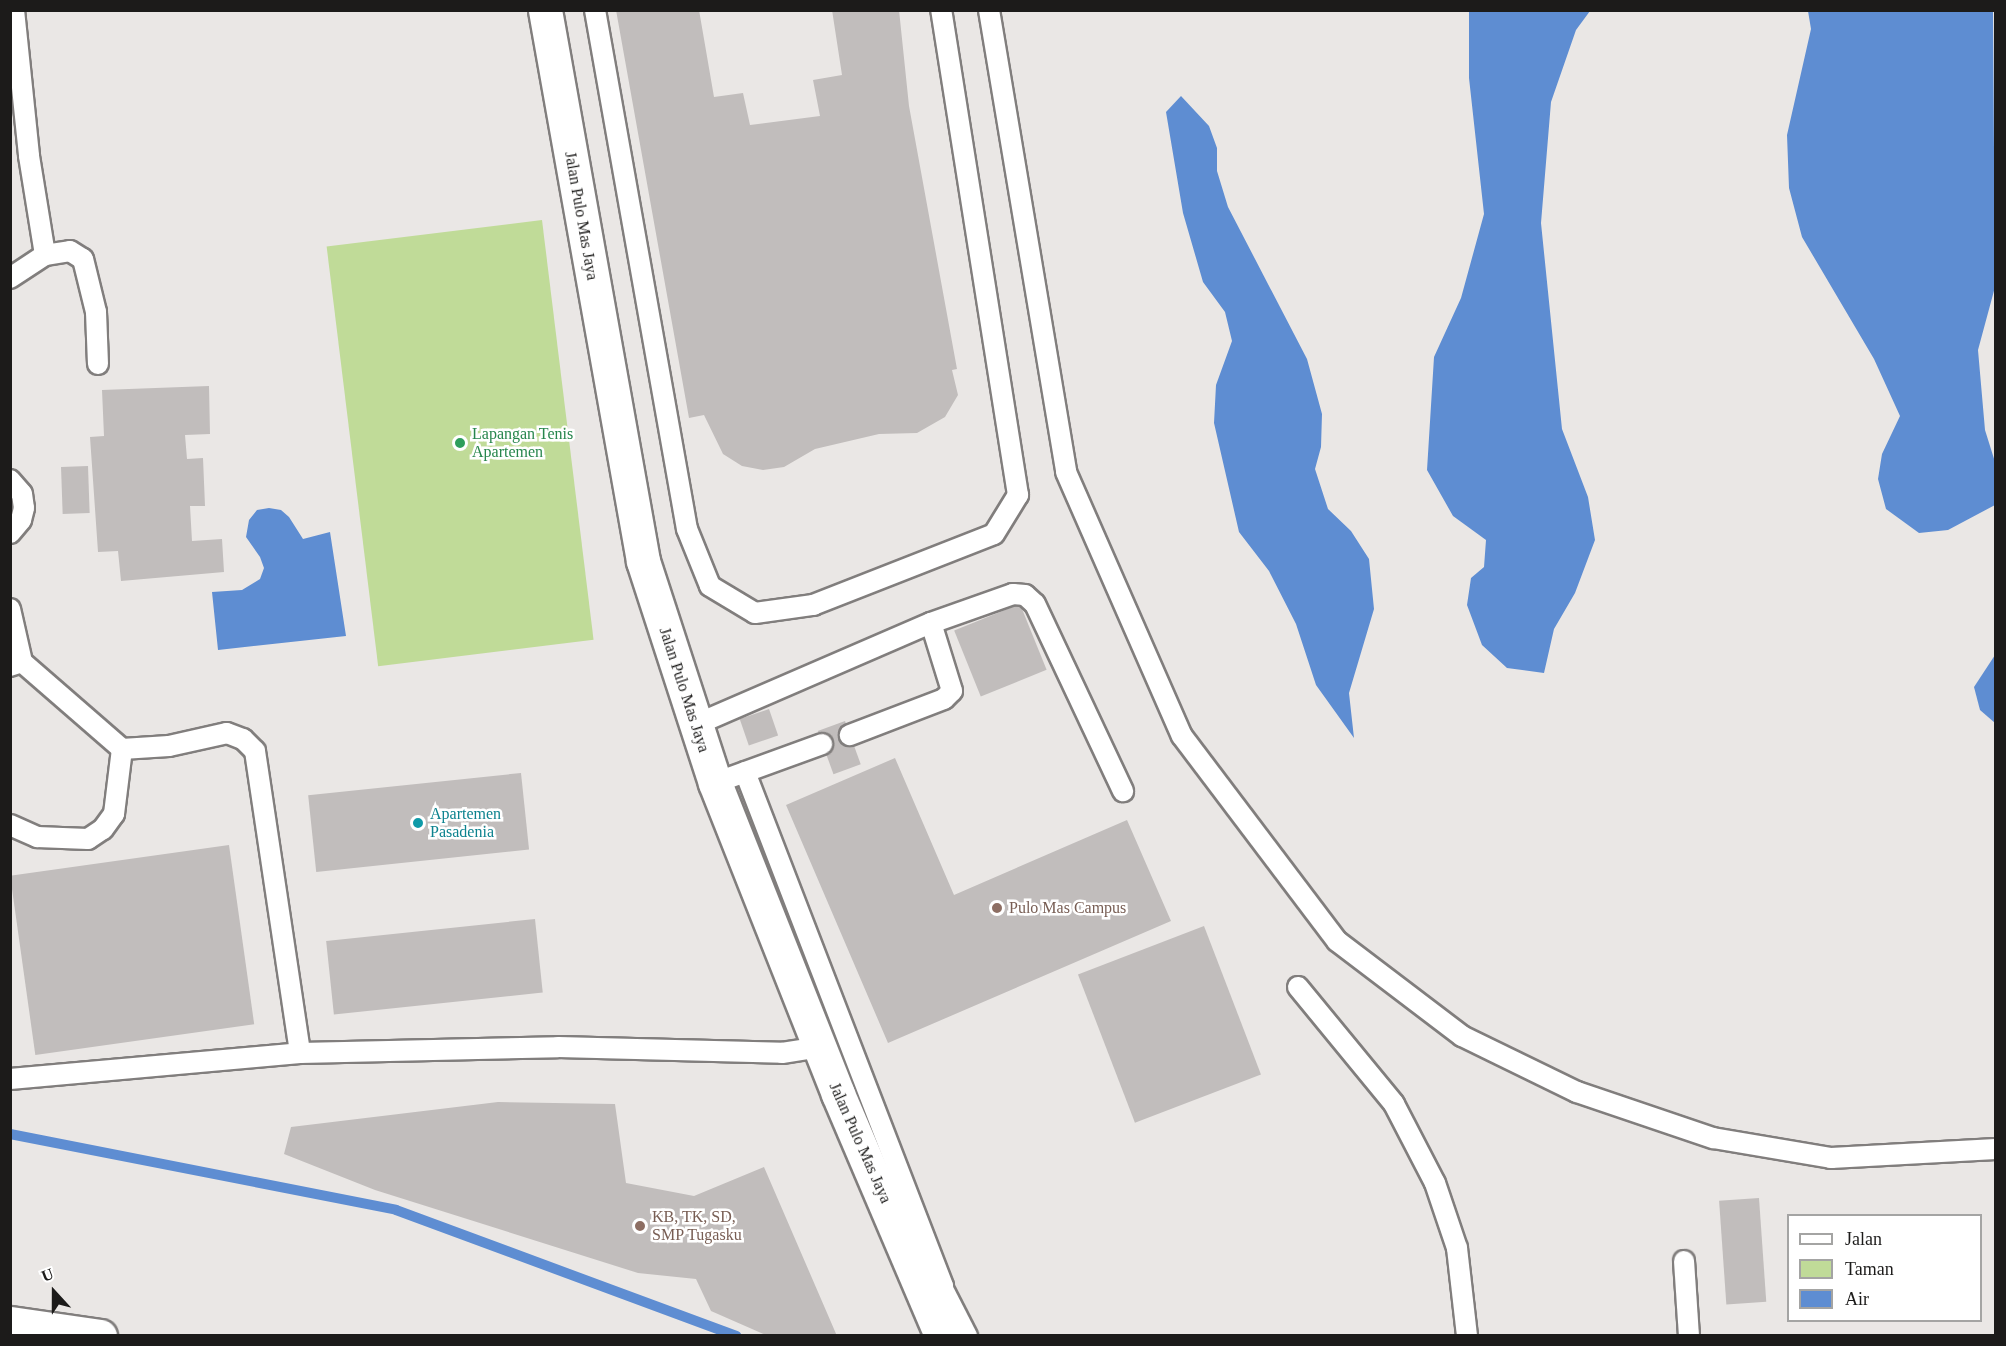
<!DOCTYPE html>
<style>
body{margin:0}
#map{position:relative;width:2006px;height:1346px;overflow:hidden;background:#eae7e5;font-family:"Times New Roman",serif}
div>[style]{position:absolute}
.green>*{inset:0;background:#c0db98;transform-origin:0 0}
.water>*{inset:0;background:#5e8dd2}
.stream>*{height:10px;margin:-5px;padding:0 5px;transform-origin:5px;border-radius:5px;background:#5e8dd2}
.building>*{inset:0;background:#c1bdbc;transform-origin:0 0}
.roads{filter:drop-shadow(2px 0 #817e7d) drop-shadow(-2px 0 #817e7d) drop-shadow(0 2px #817e7d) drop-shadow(0 -2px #817e7d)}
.service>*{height:20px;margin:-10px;padding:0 10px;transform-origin:10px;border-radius:10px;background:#fff}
.tertiary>*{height:33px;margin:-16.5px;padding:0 16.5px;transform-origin:16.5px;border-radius:16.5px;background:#fff}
.dots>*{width:16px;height:16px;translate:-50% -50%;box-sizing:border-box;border:3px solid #fff;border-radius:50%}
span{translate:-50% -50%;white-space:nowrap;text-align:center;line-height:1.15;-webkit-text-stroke:5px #fff;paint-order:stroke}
.street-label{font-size:16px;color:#1c1b1a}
.leisure-label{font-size:16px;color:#27864d}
.left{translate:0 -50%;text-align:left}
.culture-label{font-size:16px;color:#0d838f}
.education-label{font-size:16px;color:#785e54}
.frame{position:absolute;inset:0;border:12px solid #1c1b1a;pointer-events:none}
.legend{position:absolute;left:1787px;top:1214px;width:195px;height:108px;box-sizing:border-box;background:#fff;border:2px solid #a4a4a3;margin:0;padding:8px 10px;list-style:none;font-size:18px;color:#1c1b1a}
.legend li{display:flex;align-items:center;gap:12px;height:30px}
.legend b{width:30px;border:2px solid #a4a4a3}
.north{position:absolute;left:24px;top:1262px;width:60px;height:60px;-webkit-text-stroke:4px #fff;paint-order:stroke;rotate:339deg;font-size:16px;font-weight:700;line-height:24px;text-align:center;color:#1c1b1a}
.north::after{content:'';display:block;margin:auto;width:21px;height:27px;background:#1c1b1a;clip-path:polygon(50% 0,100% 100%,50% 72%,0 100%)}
</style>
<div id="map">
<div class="green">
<div style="left:542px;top:220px;width:423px;height:217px;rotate:83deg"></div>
</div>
<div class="water">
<div style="clip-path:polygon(1469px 11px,1590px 11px,1576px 30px,1551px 102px,1541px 223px,1562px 429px,1588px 497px,1595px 540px,1575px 593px,1554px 629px,1544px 673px,1507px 668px,1482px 645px,1467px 605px,1471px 578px,1484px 567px,1486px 540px,1453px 516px,1427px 470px,1434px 357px,1461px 298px,1484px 214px,1469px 78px)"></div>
<div style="clip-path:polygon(1808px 11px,1993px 11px,1995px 287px,1978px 350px,1985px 430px,1995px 462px,1995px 505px,1948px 530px,1919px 533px,1886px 509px,1878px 479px,1882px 454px,1900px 416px,1874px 359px,1802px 237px,1789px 188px,1787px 135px,1811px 29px)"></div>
<div style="clip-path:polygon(1181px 96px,1209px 126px,1217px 148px,1217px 171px,1228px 207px,1307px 359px,1322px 414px,1321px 447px,1315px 469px,1328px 509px,1351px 531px,1369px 559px,1374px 609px,1349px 693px,1354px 738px,1316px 685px,1296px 624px,1269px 571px,1239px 532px,1214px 423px,1216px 385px,1232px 341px,1225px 312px,1203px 282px,1183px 213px,1166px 112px)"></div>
<div style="clip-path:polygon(269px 508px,281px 510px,289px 517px,303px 539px,330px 532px,346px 636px,218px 650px,212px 592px,242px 590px,260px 579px,264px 568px,260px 557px,246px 537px,249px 520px,257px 510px)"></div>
<div style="clip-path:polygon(1995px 655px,1995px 723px,1980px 710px,1974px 687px)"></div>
</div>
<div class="stream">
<div style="left:10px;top:1134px;width:393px;rotate:11.1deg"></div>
<div style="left:396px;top:1210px;width:363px;rotate:20.3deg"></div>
</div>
<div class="building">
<div style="clip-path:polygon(616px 10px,699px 10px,714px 97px,743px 93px,750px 125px,820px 116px,813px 80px,842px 75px,832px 10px,899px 10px,909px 106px,957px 369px,952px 370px,958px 395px,945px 417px,917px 433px,879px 434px,815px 449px,784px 467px,763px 470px,742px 466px,723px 454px,704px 415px,689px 418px)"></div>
<div style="clip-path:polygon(209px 386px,210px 434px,185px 435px,187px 459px,203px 458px,205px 506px,190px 506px,192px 541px,222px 539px,224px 572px,121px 581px,118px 551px,98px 552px,90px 437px,104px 436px,102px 390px)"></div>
<div style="left:88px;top:466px;width:47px;height:27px;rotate:88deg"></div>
<div style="left:1020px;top:604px;width:71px;height:71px;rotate:68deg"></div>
<div style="left:769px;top:709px;width:28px;height:31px;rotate:71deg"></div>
<div style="left:845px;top:721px;width:46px;height:29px;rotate:70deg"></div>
<div style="clip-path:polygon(895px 758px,954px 895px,1127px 820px,1171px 921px,888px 1043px,786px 805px)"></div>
<div style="left:521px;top:773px;width:77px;height:214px;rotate:84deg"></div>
<div style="left:229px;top:845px;width:181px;height:221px;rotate:82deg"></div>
<div style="left:535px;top:919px;width:74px;height:210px;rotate:84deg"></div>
<div style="left:1204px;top:926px;width:159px;height:135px;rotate:69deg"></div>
<div style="clip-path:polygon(498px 1102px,615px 1104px,626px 1183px,694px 1196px,764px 1167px,837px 1336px,768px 1336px,711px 1311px,696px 1279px,638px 1273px,375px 1190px,284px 1154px,291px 1127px)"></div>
<div style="left:1759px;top:1198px;width:104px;height:40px;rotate:86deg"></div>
</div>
<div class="roads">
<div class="service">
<div style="left:14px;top:10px;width:147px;rotate:84.1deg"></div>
<div style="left:29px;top:156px;width:100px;rotate:80.8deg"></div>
<div style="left:595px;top:10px;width:527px;rotate:79.95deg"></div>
<div style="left:687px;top:529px;width:61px;rotate:68deg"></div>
<div style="left:710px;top:586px;width:52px;rotate:31deg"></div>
<div style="left:755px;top:613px;width:59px;rotate:-7.9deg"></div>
<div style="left:813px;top:605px;width:194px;rotate:-21.4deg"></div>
<div style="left:994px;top:534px;width:46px;rotate:-58.4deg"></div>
<div style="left:1018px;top:495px;width:491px;rotate:-99deg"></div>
<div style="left:989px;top:10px;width:468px;rotate:80.5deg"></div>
<div style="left:1066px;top:472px;width:288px;rotate:66.3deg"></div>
<div style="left:1182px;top:736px;width:257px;rotate:52.9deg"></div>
<div style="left:1337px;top:941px;width:157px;rotate:37.2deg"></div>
<div style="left:1462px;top:1036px;width:128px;rotate:26deg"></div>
<div style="left:1577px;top:1092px;width:144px;rotate:18.7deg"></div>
<div style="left:1713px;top:1138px;width:120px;rotate:9.6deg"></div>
<div style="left:1831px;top:1158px;width:165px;rotate:-3.1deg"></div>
<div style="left:10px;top:278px;width:42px;rotate:-33.3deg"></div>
<div style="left:45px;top:255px;width:25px;rotate:-9deg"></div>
<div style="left:70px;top:251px;width:15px;rotate:32deg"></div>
<div style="left:83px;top:259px;width:55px;rotate:76.2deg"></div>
<div style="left:96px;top:312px;width:52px;rotate:87.8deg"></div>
<div style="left:10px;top:480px;width:18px;rotate:49deg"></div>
<div style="left:22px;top:494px;width:14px;rotate:82deg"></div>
<div style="left:24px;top:508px;width:12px;rotate:104deg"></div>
<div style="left:21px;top:520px;width:17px;rotate:130deg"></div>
<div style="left:10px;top:609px;width:54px;rotate:77.2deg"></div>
<div style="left:22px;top:662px;width:13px;rotate:162deg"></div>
<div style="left:931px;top:623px;width:87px;rotate:-19.5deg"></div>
<div style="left:1013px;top:594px;width:12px;rotate:5deg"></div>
<div style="left:1025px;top:595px;width:13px;rotate:42deg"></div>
<div style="left:1035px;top:604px;width:207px;rotate:64.8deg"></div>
<div style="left:22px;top:662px;width:133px;rotate:41deg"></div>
<div style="left:122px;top:749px;width:47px;rotate:-3.7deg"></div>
<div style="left:169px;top:746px;width:59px;rotate:-12.6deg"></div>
<div style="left:227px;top:733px;width:17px;rotate:21deg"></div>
<div style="left:243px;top:739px;width:17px;rotate:45deg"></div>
<div style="left:255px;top:751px;width:305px;rotate:81.5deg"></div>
<div style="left:695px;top:725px;width:257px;rotate:-23.4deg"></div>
<div style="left:931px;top:623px;width:71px;rotate:72.8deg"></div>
<div style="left:952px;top:691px;width:11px;rotate:135deg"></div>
<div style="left:944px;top:699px;width:101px;rotate:159deg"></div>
<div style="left:745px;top:772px;width:551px;rotate:68.93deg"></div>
<div style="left:943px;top:1286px;width:9px;rotate:90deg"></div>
<div style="left:943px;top:1295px;width:14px;rotate:146deg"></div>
<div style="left:715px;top:783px;width:114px;rotate:-20deg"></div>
<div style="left:10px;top:825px;width:30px;rotate:24deg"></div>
<div style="left:37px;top:837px;width:51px;rotate:2.2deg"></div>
<div style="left:88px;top:839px;width:18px;rotate:-34deg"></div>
<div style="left:103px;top:829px;width:19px;rotate:-54deg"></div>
<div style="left:114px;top:814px;width:65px;rotate:-83deg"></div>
<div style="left:1298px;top:987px;width:151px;rotate:50.6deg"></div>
<div style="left:1394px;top:1104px;width:89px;rotate:62.6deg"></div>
<div style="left:1435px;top:1183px;width:69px;rotate:71.3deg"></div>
<div style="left:1457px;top:1248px;width:89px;rotate:83.5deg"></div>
<div style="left:10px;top:1079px;width:291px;rotate:-5.1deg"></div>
<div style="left:300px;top:1053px;width:258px;rotate:-1.3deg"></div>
<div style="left:558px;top:1047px;width:224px;rotate:1.5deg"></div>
<div style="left:782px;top:1053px;width:38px;rotate:-9deg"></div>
<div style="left:1684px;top:1261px;width:75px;rotate:86.2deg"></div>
<div style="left:944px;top:1291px;width:51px;rotate:62.9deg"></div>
</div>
<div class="tertiary">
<div style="left:545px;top:10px;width:560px;rotate:79.91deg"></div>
<div style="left:643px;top:561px;width:233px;rotate:72deg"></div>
<div style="left:715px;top:783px;width:334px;rotate:68.4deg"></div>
<div style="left:838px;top:1094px;width:263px;rotate:66.9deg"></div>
<div style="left:10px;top:1323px;width:91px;rotate:8.2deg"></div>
</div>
</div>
<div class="dots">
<div style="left:460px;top:443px;background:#2e9e5b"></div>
<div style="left:418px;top:823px;background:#0f9aa8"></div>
<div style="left:997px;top:908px;background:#8d6e63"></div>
<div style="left:640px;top:1226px;background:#8d6e63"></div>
</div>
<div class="street-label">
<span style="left:581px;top:216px;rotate:80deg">Jalan Pulo Mas Jaya</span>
<span style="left:684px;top:690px;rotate:72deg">Jalan Pulo Mas Jaya</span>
<span style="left:860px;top:1143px;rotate:66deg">Jalan Pulo Mas Jaya</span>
</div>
<div class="leisure-label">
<span class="left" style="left:472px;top:443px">Lapangan Tenis<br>Apartemen</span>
</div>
<div class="culture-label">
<span class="left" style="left:430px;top:823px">Apartemen<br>Pasadenia</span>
</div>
<div class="education-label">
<span class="left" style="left:1009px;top:908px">Pulo Mas Campus</span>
<span class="left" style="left:652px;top:1226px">KB, TK, SD,<br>SMP Tugasku</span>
</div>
<div class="frame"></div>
<ul class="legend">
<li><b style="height:8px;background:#fff"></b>Jalan</li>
<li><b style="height:16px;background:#c0db98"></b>Taman</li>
<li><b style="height:16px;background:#5e8dd2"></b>Air</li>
</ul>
<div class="north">U</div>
</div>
